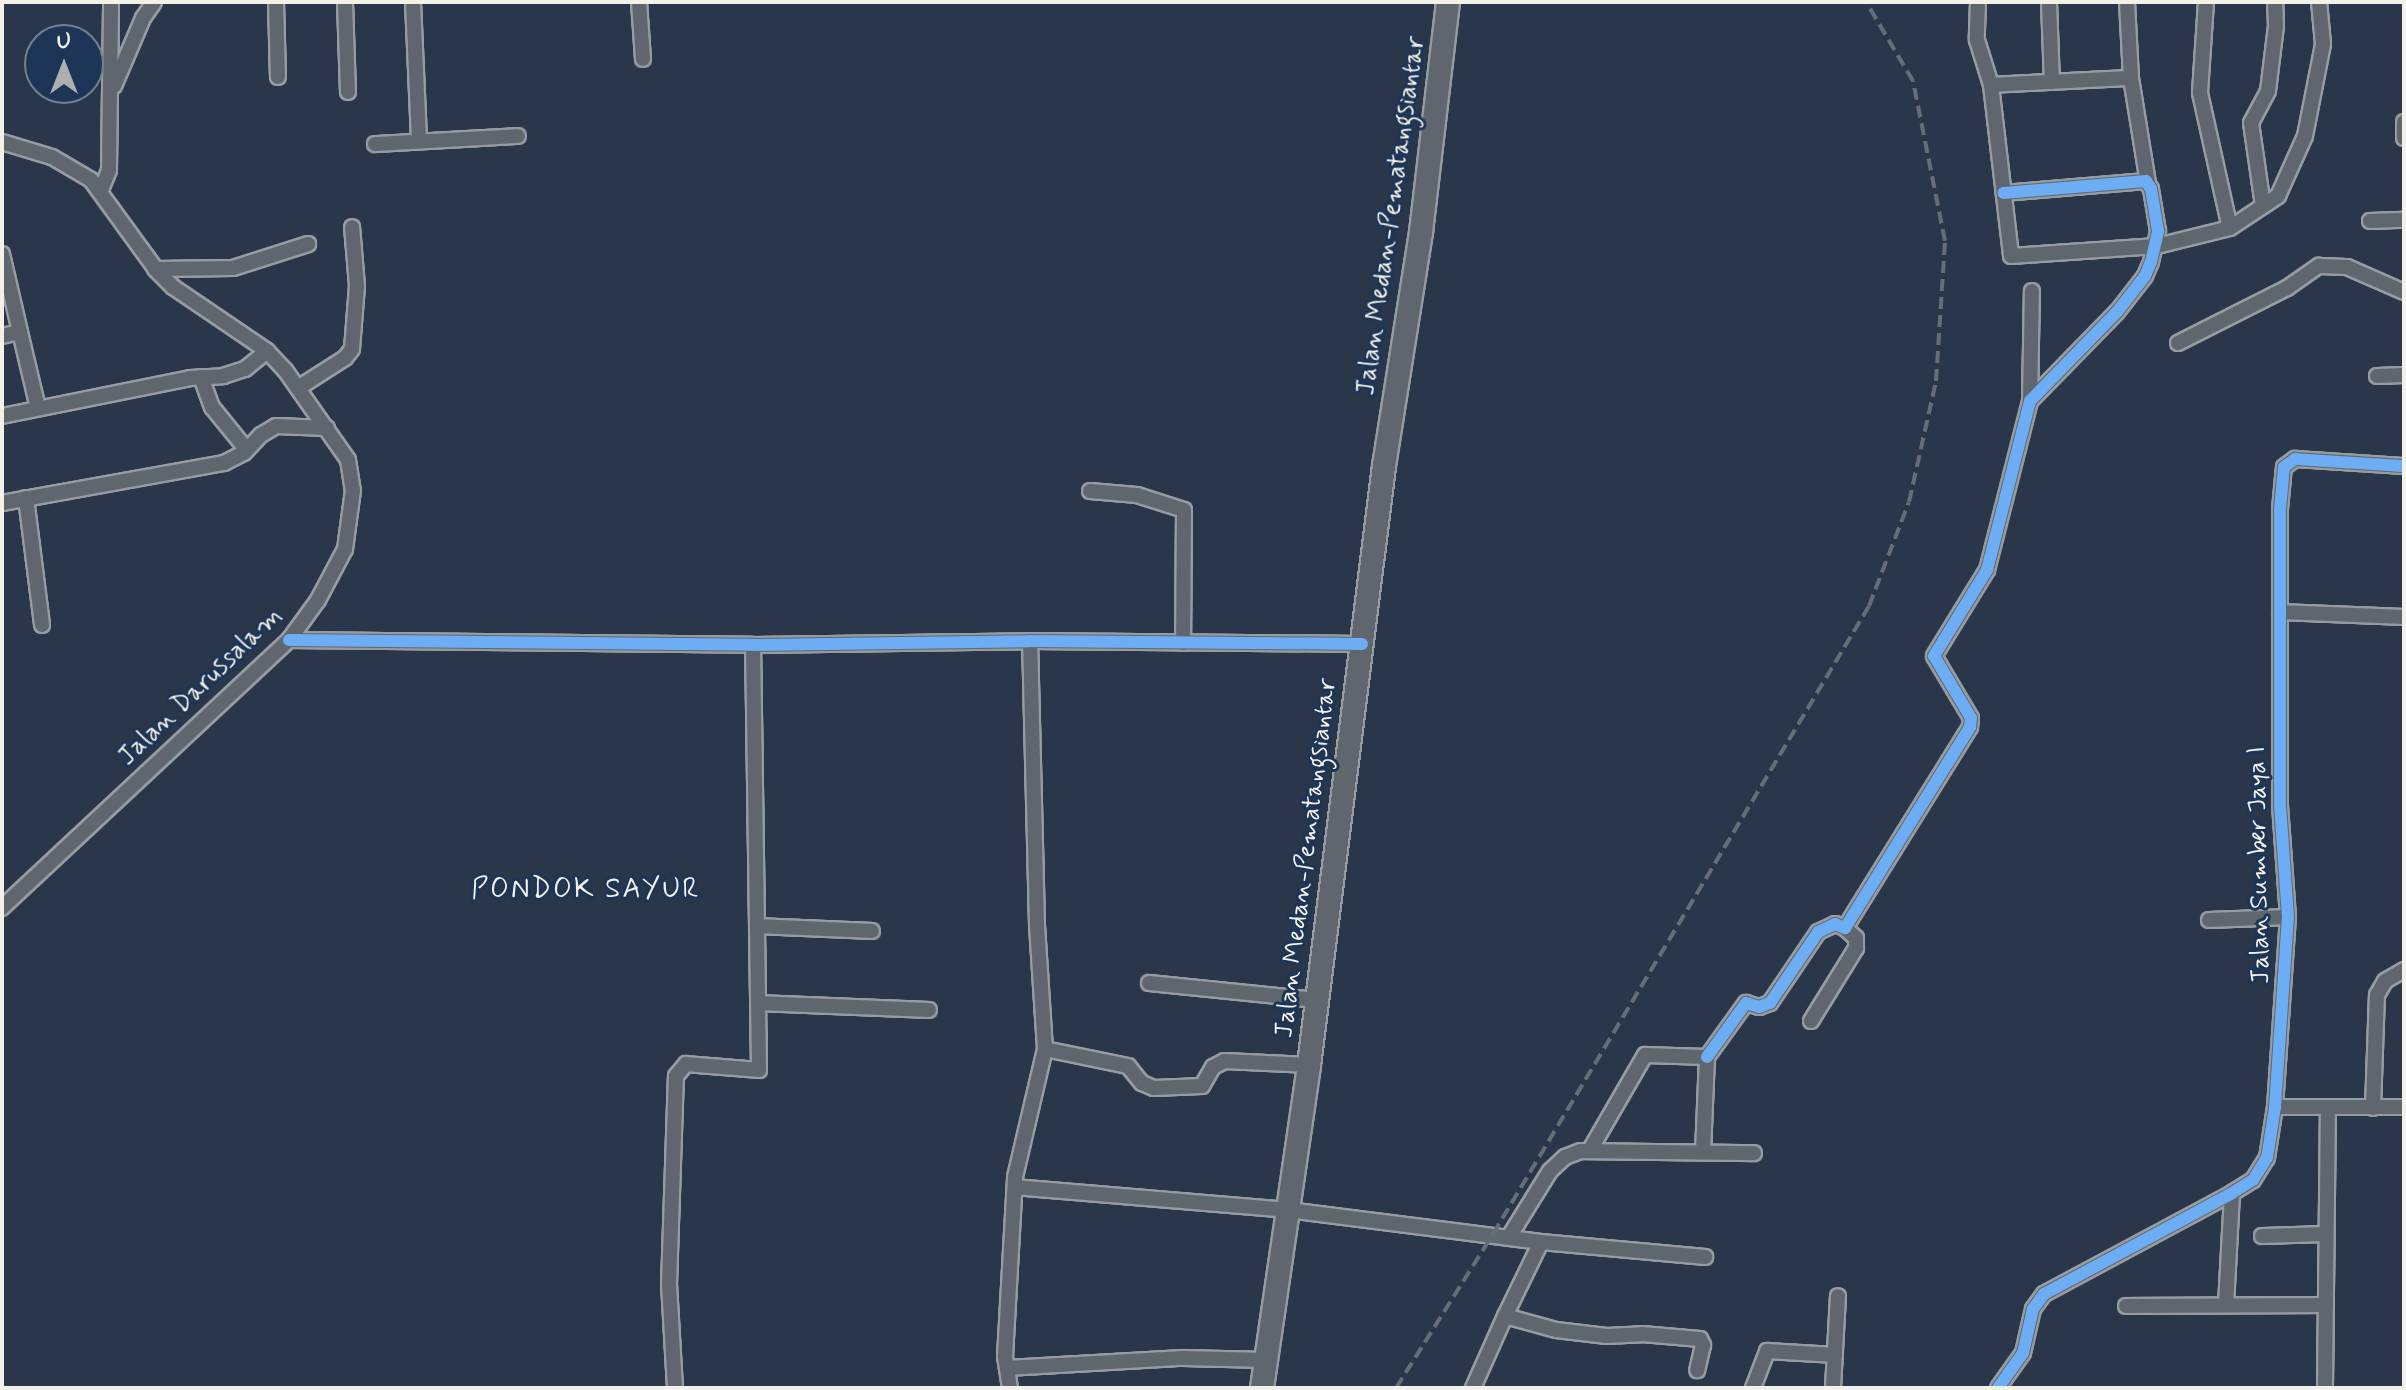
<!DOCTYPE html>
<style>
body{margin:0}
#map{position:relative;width:2406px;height:1390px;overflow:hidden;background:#2a374a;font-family:Mynerve,sans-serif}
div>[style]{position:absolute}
.roads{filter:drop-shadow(2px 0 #979ca3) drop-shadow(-2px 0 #979ca3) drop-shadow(0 2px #979ca3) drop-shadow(0 -2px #979ca3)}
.minor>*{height:14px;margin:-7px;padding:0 7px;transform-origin:7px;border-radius:7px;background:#60666e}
.highway>*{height:22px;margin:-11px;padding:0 11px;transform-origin:11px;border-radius:11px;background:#60666e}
.rail>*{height:4px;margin-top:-2px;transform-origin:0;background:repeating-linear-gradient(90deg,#666d76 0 12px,transparent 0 18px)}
.cycleway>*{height:12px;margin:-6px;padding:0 6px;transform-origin:6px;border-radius:6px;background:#6dadf4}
span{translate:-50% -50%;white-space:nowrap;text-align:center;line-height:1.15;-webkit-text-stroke:6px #1d3557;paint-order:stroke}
.street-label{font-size:26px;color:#f4f1e8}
.neighbourhood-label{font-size:28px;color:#f4f1e8;letter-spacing:2px}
.frame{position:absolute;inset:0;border:4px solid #f4f1e8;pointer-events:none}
.north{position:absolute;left:24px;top:24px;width:80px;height:80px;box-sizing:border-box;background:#1d3557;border:2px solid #738091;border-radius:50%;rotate:0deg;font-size:22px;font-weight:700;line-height:32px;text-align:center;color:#f4f1e8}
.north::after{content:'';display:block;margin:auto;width:28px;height:36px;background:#adb0b1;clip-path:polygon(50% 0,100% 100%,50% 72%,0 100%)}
</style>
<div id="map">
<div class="roads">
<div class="minor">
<div style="left:276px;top:2px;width:75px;rotate:88.5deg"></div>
<div style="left:345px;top:2px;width:90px;rotate:88.1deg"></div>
<div style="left:413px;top:2px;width:139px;rotate:87.5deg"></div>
<div style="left:639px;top:2px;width:57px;rotate:86deg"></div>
<div style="left:1978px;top:2px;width:38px;rotate:92deg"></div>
<div style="left:1977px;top:40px;width:47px;rotate:72.7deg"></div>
<div style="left:1991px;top:85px;width:172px;rotate:83.3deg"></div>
<div style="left:2011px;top:256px;width:146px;rotate:-3.9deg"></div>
<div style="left:2157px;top:246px;width:75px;rotate:-13.9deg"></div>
<div style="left:2230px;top:228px;width:58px;rotate:-33.7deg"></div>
<div style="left:2278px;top:196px;width:66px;rotate:-65.8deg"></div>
<div style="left:2305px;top:136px;width:94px;rotate:-78.9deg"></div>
<div style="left:2323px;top:44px;width:42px;rotate:-95.4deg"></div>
<div style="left:2049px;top:2px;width:80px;rotate:87.9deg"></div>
<div style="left:2127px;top:2px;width:76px;rotate:87deg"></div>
<div style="left:2131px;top:78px;width:106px;rotate:80.8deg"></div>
<div style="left:2206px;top:2px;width:91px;rotate:93.8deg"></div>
<div style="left:2200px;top:93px;width:138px;rotate:77.5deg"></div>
<div style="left:1991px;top:85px;width:140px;rotate:-2.9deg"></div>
<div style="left:114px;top:86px;width:74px;rotate:-66.9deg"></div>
<div style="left:143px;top:18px;width:19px;rotate:-55deg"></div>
<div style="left:2404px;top:122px;width:16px;rotate:90deg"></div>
<div style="left:2px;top:142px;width:52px;rotate:16.7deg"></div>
<div style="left:52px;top:157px;width:45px;rotate:30.5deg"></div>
<div style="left:91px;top:180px;width:112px;rotate:54deg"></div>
<div style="left:157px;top:271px;width:23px;rotate:45deg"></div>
<div style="left:173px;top:287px;width:114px;rotate:34.2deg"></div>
<div style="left:267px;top:351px;width:26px;rotate:47deg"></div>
<div style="left:285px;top:370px;width:110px;rotate:55deg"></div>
<div style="left:348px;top:460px;width:30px;rotate:81deg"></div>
<div style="left:353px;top:490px;width:60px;rotate:97.7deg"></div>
<div style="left:345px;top:549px;width:58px;rotate:117.9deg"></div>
<div style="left:318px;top:600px;width:49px;rotate:125.9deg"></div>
<div style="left:289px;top:640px;width:393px;rotate:137deg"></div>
<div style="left:375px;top:144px;width:143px;rotate:-3.2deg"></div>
<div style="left:101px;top:190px;width:22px;rotate:-68deg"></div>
<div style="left:109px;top:170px;width:168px;rotate:-89.3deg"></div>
<div style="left:2263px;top:206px;width:84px;rotate:-98.2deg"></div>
<div style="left:2251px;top:123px;width:36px;rotate:-62deg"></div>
<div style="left:2268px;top:91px;width:65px;rotate:-83deg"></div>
<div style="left:2276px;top:26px;width:24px;rotate:-92deg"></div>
<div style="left:2370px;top:221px;width:34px;rotate:-2deg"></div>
<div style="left:2px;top:254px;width:80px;rotate:77deg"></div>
<div style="left:155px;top:269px;width:78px;rotate:-0.7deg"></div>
<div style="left:233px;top:268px;width:79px;rotate:-17.7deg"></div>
<div style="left:2px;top:336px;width:18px;rotate:-13deg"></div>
<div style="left:20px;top:332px;width:78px;rotate:76.7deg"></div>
<div style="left:2178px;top:343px;width:122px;rotate:-26.8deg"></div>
<div style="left:2287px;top:288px;width:39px;rotate:-35deg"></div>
<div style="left:2319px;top:266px;width:28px;rotate:2deg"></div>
<div style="left:2347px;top:267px;width:62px;rotate:23.7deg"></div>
<div style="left:2377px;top:376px;width:27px;rotate:-2deg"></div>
<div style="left:201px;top:377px;width:32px;rotate:70deg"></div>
<div style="left:212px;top:407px;width:54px;rotate:51deg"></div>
<div style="left:298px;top:388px;width:56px;rotate:-32.6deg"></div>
<div style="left:345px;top:358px;width:11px;rotate:-52deg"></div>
<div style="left:352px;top:349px;width:63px;rotate:-85.5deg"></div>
<div style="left:357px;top:286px;width:59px;rotate:-94.8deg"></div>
<div style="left:2030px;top:401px;width:110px;rotate:-89deg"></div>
<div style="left:2px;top:416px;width:192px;rotate:-11.4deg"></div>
<div style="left:190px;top:378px;width:33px;rotate:-3deg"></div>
<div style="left:223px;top:376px;width:23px;rotate:-18deg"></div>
<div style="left:245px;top:369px;width:28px;rotate:-39deg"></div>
<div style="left:1090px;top:491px;width:47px;rotate:4.9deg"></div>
<div style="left:1137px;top:495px;width:49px;rotate:17.7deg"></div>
<div style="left:1184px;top:510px;width:133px;rotate:90.4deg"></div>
<div style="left:26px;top:498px;width:128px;rotate:82.8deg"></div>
<div style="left:2px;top:503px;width:226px;rotate:-10.2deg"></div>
<div style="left:224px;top:463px;width:22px;rotate:-27deg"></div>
<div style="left:244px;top:453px;width:25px;rotate:-47deg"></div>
<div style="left:261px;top:435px;width:17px;rotate:-31deg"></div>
<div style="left:276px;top:426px;width:51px;rotate:2.2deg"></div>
<div style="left:2280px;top:612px;width:124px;rotate:2.3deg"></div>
<div style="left:289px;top:640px;width:464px;rotate:0.6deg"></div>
<div style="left:753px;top:645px;width:277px;rotate:-0.8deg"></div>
<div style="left:1030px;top:641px;width:332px;rotate:0.5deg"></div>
<div style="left:2209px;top:920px;width:79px;rotate:-2.2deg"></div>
<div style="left:757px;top:926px;width:115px;rotate:2.5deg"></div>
<div style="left:1149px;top:983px;width:169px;rotate:5.8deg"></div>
<div style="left:758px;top:1003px;width:171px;rotate:2.3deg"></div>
<div style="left:1811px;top:1021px;width:86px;rotate:-58.3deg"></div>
<div style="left:1856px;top:948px;width:10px;rotate:-90deg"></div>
<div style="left:1856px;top:938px;width:15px;rotate:-138deg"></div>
<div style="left:1045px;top:1049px;width:85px;rotate:11.6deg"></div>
<div style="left:1128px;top:1066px;width:22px;rotate:51deg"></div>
<div style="left:1142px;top:1083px;width:13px;rotate:23deg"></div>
<div style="left:1154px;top:1088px;width:48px;rotate:-2.4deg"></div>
<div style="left:1202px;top:1086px;width:22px;rotate:-60deg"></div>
<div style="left:1213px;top:1067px;width:13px;rotate:-27deg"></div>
<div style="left:1225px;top:1061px;width:84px;rotate:2.7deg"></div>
<div style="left:1707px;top:1057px;width:67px;rotate:-54.2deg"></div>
<div style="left:1746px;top:1003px;width:14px;rotate:17deg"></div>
<div style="left:1759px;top:1007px;width:12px;rotate:-20deg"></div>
<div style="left:1770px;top:1003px;width:86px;rotate:-55.9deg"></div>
<div style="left:1818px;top:932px;width:19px;rotate:-25deg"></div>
<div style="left:1835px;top:924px;width:11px;rotate:22deg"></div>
<div style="left:1845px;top:928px;width:237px;rotate:-58.1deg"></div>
<div style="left:1970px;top:727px;width:9px;rotate:-84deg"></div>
<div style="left:1971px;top:718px;width:72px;rotate:-120.8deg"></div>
<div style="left:1934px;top:656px;width:101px;rotate:-58.4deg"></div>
<div style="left:1987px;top:570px;width:174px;rotate:-75.7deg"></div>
<div style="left:2030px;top:401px;width:124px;rotate:-45.7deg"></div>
<div style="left:2117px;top:312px;width:46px;rotate:-52.1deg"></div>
<div style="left:2145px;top:276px;width:15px;rotate:-67deg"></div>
<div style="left:2151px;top:262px;width:32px;rotate:-77deg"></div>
<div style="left:2158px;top:231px;width:43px;rotate:-99.5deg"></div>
<div style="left:2151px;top:189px;width:9px;rotate:-122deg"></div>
<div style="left:2146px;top:181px;width:143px;rotate:175.2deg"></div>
<div style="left:2275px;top:1107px;width:129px"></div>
<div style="left:2373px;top:1108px;width:113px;rotate:-88deg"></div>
<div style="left:2377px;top:995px;width:16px;rotate:-60deg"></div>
<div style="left:2385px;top:981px;width:22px;rotate:-30deg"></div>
<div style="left:1590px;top:1150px;width:110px;rotate:-59.9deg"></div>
<div style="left:1645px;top:1055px;width:62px;rotate:1.8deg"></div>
<div style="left:1707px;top:1057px;width:95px;rotate:92.4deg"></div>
<div style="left:1015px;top:1187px;width:274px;rotate:4.8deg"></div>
<div style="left:1288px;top:1210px;width:255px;rotate:7.2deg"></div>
<div style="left:1541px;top:1242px;width:165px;rotate:5.2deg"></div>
<div style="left:2262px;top:1236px;width:64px;rotate:-1.8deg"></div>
<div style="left:1509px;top:1237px;width:78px;rotate:-58.2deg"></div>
<div style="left:1550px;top:1171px;width:21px;rotate:-43deg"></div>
<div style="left:1565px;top:1157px;width:17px;rotate:-21deg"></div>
<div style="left:1581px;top:1151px;width:173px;rotate:0.7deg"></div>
<div style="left:1541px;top:1242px;width:82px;rotate:115.9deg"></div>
<div style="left:1505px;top:1316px;width:53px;rotate:15.4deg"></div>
<div style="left:1556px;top:1330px;width:51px;rotate:6.7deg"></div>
<div style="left:1607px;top:1336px;width:35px;rotate:-3deg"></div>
<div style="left:1642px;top:1334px;width:58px;rotate:4.9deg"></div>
<div style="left:1700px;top:1339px;width:7px;rotate:63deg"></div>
<div style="left:1703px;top:1345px;width:26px;rotate:103deg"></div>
<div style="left:2226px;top:1305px;width:112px;rotate:-86.9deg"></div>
<div style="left:2126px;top:1306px;width:200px;rotate:-0.3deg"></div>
<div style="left:1007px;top:1368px;width:176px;rotate:-3.3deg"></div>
<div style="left:1183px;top:1358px;width:83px;rotate:1.4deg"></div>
<div style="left:675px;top:1388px;width:103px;rotate:-93.3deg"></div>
<div style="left:669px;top:1285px;width:209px;rotate:-88.1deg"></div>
<div style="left:676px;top:1076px;width:16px;rotate:-50deg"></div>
<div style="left:686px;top:1064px;width:73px;rotate:4.7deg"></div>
<div style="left:759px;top:1070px;width:425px;rotate:-90.8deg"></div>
<div style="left:1010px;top:1388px;width:31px;rotate:-99deg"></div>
<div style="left:1005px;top:1357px;width:180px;rotate:-86.8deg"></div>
<div style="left:1015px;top:1177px;width:131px;rotate:-76.8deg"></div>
<div style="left:1045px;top:1049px;width:124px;rotate:-93.7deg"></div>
<div style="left:1037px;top:925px;width:284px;rotate:-91.4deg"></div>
<div style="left:1473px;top:1388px;width:79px;rotate:-66deg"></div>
<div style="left:1753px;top:1388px;width:40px;rotate:-69deg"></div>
<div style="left:1767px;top:1351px;width:68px;rotate:3.4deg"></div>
<div style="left:1833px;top:1388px;width:92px;rotate:-86.9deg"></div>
<div style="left:1998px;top:1388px;width:43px;rotate:-54.5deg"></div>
<div style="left:2023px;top:1353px;width:45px;rotate:-77.2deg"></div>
<div style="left:2033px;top:1309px;width:19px;rotate:-54deg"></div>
<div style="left:2044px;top:1294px;width:213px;rotate:-28.2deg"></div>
<div style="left:2232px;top:1193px;width:25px;rotate:-32deg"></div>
<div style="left:2253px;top:1180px;width:26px;rotate:-58deg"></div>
<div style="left:2267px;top:1158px;width:52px;rotate:-81.1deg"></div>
<div style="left:2275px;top:1107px;width:190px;rotate:-86.1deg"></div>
<div style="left:2288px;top:917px;width:111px;rotate:-94.1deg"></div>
<div style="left:2280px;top:806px;width:297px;rotate:-90deg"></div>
<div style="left:2280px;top:509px;width:42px;rotate:-84.6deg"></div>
<div style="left:2284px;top:467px;width:14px;rotate:-36deg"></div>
<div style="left:2295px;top:459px;width:109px;rotate:3.7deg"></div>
<div style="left:2325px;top:1388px;width:279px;rotate:-89.4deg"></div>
</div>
<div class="highway">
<div style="left:1262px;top:1388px;width:326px;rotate:-81.7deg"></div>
<div style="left:1309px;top:1065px;width:604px;rotate:-82.86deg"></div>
<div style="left:1384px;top:466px;width:237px;rotate:-81deg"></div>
<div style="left:1421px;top:232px;width:232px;rotate:-83.3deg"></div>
</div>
</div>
<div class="rail">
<div style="left:1396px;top:1388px;width:182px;rotate:-57.8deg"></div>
<div style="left:1493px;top:1234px;width:732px;rotate:-59.09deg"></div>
<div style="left:1869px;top:606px;width:111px;rotate:-69deg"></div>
<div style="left:1909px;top:502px;width:124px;rotate:-77.4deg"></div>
<div style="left:1936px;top:381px;width:140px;rotate:-86.3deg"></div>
<div style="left:1945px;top:241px;width:163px;rotate:-101.3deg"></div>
<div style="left:1913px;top:81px;width:92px;rotate:-120.7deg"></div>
</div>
<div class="cycleway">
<div style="left:289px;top:640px;width:464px;rotate:0.6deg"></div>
<div style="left:753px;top:645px;width:277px;rotate:-0.8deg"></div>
<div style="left:1030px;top:641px;width:332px;rotate:0.5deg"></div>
<div style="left:1707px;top:1057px;width:67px;rotate:-54.2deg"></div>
<div style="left:1746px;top:1003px;width:14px;rotate:17deg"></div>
<div style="left:1759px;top:1007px;width:12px;rotate:-20deg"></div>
<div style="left:1770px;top:1003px;width:86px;rotate:-55.9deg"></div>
<div style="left:1818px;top:932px;width:19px;rotate:-25deg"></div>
<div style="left:1835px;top:924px;width:11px;rotate:22deg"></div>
<div style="left:1845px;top:928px;width:237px;rotate:-58.1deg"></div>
<div style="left:1970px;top:727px;width:9px;rotate:-84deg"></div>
<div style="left:1971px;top:718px;width:72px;rotate:-120.8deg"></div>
<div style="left:1934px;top:656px;width:101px;rotate:-58.4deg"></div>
<div style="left:1987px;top:570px;width:174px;rotate:-75.7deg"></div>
<div style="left:2030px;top:401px;width:124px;rotate:-45.7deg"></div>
<div style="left:2117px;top:312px;width:46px;rotate:-52.1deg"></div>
<div style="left:2145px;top:276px;width:15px;rotate:-67deg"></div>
<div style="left:2151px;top:262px;width:32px;rotate:-77deg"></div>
<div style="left:2158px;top:231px;width:43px;rotate:-99.5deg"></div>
<div style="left:2151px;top:189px;width:9px;rotate:-122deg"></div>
<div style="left:2146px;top:181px;width:143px;rotate:175.2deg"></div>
<div style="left:1998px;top:1388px;width:43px;rotate:-54.5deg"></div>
<div style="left:2023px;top:1353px;width:45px;rotate:-77.2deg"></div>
<div style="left:2033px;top:1309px;width:19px;rotate:-54deg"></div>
<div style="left:2044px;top:1294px;width:213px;rotate:-28.2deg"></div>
<div style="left:2232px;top:1193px;width:25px;rotate:-32deg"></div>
<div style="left:2253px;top:1180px;width:26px;rotate:-58deg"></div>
<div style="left:2267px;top:1158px;width:52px;rotate:-81.1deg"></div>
<div style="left:2275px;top:1107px;width:190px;rotate:-86.1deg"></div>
<div style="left:2288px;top:917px;width:111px;rotate:-94.1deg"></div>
<div style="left:2280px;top:806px;width:297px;rotate:-90deg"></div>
<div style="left:2280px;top:509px;width:42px;rotate:-84.6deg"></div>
<div style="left:2284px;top:467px;width:14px;rotate:-36deg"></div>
<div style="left:2295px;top:459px;width:109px;rotate:3.7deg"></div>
</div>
<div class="street-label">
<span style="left:1392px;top:216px;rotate:-82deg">Jalan Medan-Pematangsiantar</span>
<span style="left:201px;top:687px;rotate:-44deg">Jalan Darussalam</span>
<span style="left:1307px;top:858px;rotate:-83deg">Jalan Medan-Pematangsiantar</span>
<span style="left:2260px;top:865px;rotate:-91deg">Jalan Sumber Jaya I</span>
</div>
<div class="neighbourhood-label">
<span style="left:586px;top:890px">PONDOK SAYUR</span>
</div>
<div class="frame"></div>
<div class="north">U</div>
</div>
